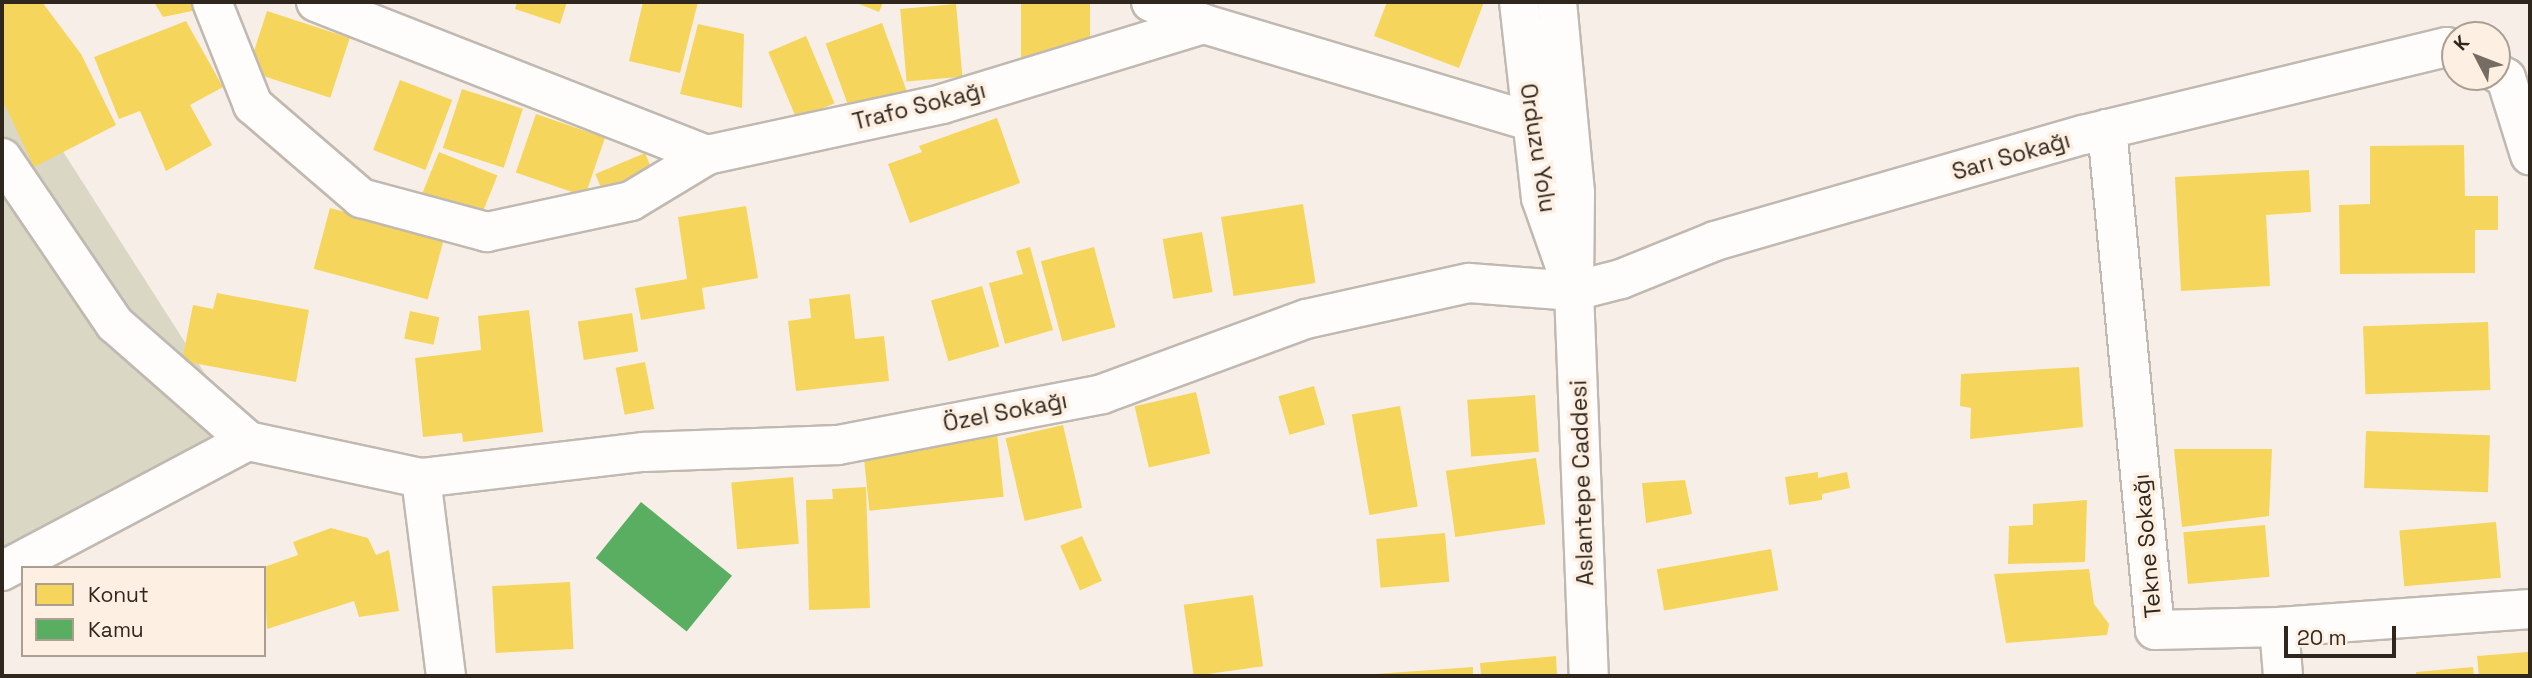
<!DOCTYPE html>
<meta charset="utf-8">
<style>
body{margin:0}
#map{position:relative;width:2532px;height:678px;overflow:hidden;background:#f7efe7;font-family:"Space Grotesk",sans-serif}
div>[style]{position:absolute}
.green>*{inset:0;background:#dad8c4}
.homes>*{inset:0;background:#f6d55c;transform-origin:0 0}
.public>*{inset:0;background:#5aae61;transform-origin:0 0}
.roads{filter:drop-shadow(2px 0 #c0b9b1) drop-shadow(-2px 0 #c0b9b1) drop-shadow(0 2px #c0b9b1) drop-shadow(0 -2px #c0b9b1)}
.street>*{height:38px;margin:-19px;padding:0 19px;transform-origin:19px;border-radius:19px;background:#fefdfb}
.secondary>*{height:38px;margin:-19px;padding:0 19px;transform-origin:19px;border-radius:19px;background:#fefdfb}
span{translate:-50% -50%;white-space:nowrap;text-align:center;line-height:1.15;-webkit-text-stroke:7px #fdefe1;paint-order:stroke}
.street-label{font-size:23px;color:#2f271e}
.frame{position:absolute;inset:0;border:4px solid #2f271e;pointer-events:none}
.legend{position:absolute;left:21px;top:566px;width:245px;height:91px;box-sizing:border-box;background:#fdefe1;border:2px solid #ab9f93;margin:0;padding:9px 12px;list-style:none;font-size:21px;color:#2f271e}
.legend li{display:flex;align-items:center;gap:14px;height:35px}
.legend b{width:35px;border:2px solid #ab9f93}
.north{position:absolute;left:2441px;top:21px;width:70px;height:70px;box-sizing:border-box;background:#fdefe1;border:2px solid #ab9f93;border-radius:50%;rotate:312deg;font-size:19px;font-weight:700;line-height:28px;text-align:center;color:#2f271e}
.north::after{content:'';display:block;margin:auto;width:24px;height:32px;background:#756d64;clip-path:polygon(50% 0,100% 100%,50% 72%,0 100%)}
.scale{position:absolute;left:2284px;top:626px;width:112px;height:32px;box-sizing:border-box;border:4px solid #2f271e;border-top:0;padding-left:9px;font-size:21px;line-height:24px;white-space:nowrap;color:#2f271e;-webkit-text-stroke:5px #fdefe1;paint-order:stroke}
</style>
<div id="map">
<div class="green">
<div style="clip-path:polygon(2px 56px,248px 441px,2px 571px)"></div>
</div>
<div class="homes">
<div style="clip-path:polygon(2px 2px,42px 2px,81px 54px,116px 125px,34px 167px,2px 99px)"></div>
<div style="clip-path:polygon(154px 2px,194px 2px,197px 10px,163px 17px)"></div>
<div style="clip-path:polygon(517px 2px,567px 2px,560px 24px,515px 9px)"></div>
<div style="clip-path:polygon(643px 2px,698px 2px,680px 73px,629px 61px)"></div>
<div style="clip-path:polygon(854px 2px,883px 2px,879px 12px)"></div>
<div style="clip-path:polygon(1021px 2px,1090px 2px,1090px 49px,1021px 60px)"></div>
<div style="clip-path:polygon(1387px 2px,1484px 2px,1459px 68px,1374px 36px)"></div>
<div style="left:956px;top:4px;width:73px;height:56px;rotate:85deg"></div>
<div style="left:267px;top:11px;width:87px;height:63px;rotate:18deg"></div>
<div style="clip-path:polygon(186px 21px,223px 87px,190px 105px,212px 145px,166px 171px,140px 111px,119px 119px,94px 57px)"></div>
<div style="left:882px;top:23px;width:72px;height:60px;rotate:70deg"></div>
<div style="clip-path:polygon(698px 24px,744px 34px,742px 108px,680px 94px)"></div>
<div style="left:806px;top:36px;width:73px;height:41px;rotate:67deg"></div>
<div style="left:400px;top:80px;width:56px;height:75px;rotate:21deg"></div>
<div style="left:462px;top:89px;width:64px;height:62px;rotate:18deg"></div>
<div style="left:536px;top:114px;width:73px;height:62px;rotate:19deg"></div>
<div style="clip-path:polygon(997px 118px,1020px 183px,910px 223px,888px 164px,922px 152px,919px 146px)"></div>
<div style="clip-path:polygon(2464px 145px,2465px 196px,2498px 196px,2498px 230px,2475px 230px,2475px 273px,2340px 274px,2339px 205px,2370px 204px,2370px 146px)"></div>
<div style="left:439px;top:152px;width:63px;height:48px;rotate:22deg"></div>
<div style="left:645px;top:153px;width:23px;height:54px;rotate:67deg"></div>
<div style="clip-path:polygon(2309px 170px,2311px 212px,2266px 215px,2270px 286px,2181px 291px,2175px 177px)"></div>
<div style="left:1303px;top:204px;width:80px;height:83px;rotate:81deg"></div>
<div style="clip-path:polygon(746px 206px,758px 278px,702px 288px,705px 309px,641px 320px,635px 288px,687px 279px,678px 217px)"></div>
<div style="left:330px;top:208px;width:118px;height:63px;rotate:15deg"></div>
<div style="left:1202px;top:232px;width:61px;height:40px;rotate:80deg"></div>
<div style="clip-path:polygon(1030px 247px,1053px 330px,1005px 344px,989px 283px,1023px 274px,1016px 251px)"></div>
<div style="left:1094px;top:247px;width:83px;height:55px;rotate:75deg"></div>
<div style="left:982px;top:286px;width:63px;height:53px;rotate:74deg"></div>
<div style="clip-path:polygon(217px 293px,309px 310px,296px 382px,182px 361px,193px 305px,213px 309px)"></div>
<div style="clip-path:polygon(850px 294px,855px 339px,884px 336px,889px 381px,796px 391px,788px 321px,811px 318px,809px 299px)"></div>
<div style="clip-path:polygon(529px 310px,543px 432px,463px 442px,462px 433px,423px 437px,415px 358px,481px 350px,478px 316px)"></div>
<div style="left:410px;top:311px;width:30px;height:28px;rotate:12deg"></div>
<div style="left:632px;top:313px;width:39px;height:55px;rotate:81deg"></div>
<div style="left:2488px;top:322px;width:68px;height:125px;rotate:88deg"></div>
<div style="left:645px;top:362px;width:48px;height:30px;rotate:79deg"></div>
<div style="clip-path:polygon(2079px 367px,2083px 427px,1970px 439px,1971px 408px,1960px 406px,1961px 374px)"></div>
<div style="left:1314px;top:386px;width:40px;height:37px;rotate:74deg"></div>
<div style="left:1196px;top:392px;width:63px;height:63px;rotate:77deg"></div>
<div style="left:1535px;top:395px;width:57px;height:68px;rotate:86deg"></div>
<div style="left:1400px;top:406px;width:102px;height:49px;rotate:80deg"></div>
<div style="left:1063px;top:425px;width:85px;height:59px;rotate:77deg"></div>
<div style="left:2366px;top:431px;width:124px;height:57px;rotate:2deg"></div>
<div style="left:997px;top:433px;width:64px;height:135px;rotate:84deg"></div>
<div style="clip-path:polygon(2174px 449px,2272px 449px,2269px 516px,2182px 527px)"></div>
<div style="left:1536px;top:458px;width:67px;height:91px;rotate:82deg"></div>
<div style="clip-path:polygon(1818px 472px,1818px 478px,1847px 472px,1850px 488px,1822px 494px,1822px 500px,1789px 505px,1785px 477px)"></div>
<div style="left:793px;top:477px;width:67px;height:62px;rotate:85deg"></div>
<div style="clip-path:polygon(1685px 480px,1692px 514px,1646px 523px,1642px 483px)"></div>
<div style="clip-path:polygon(866px 487px,870px 608px,809px 610px,806px 500px,833px 499px,832px 489px)"></div>
<div style="clip-path:polygon(2087px 500px,2085px 562px,2008px 564px,2009px 526px,2033px 525px,2033px 504px)"></div>
<div style="left:2496px;top:522px;width:56px;height:97px;rotate:85deg"></div>
<div style="left:2265px;top:525px;width:52px;height:82px;rotate:85deg"></div>
<div style="clip-path:polygon(331px 528px,368px 538px,376px 555px,389px 550px,399px 611px,359px 617px,354px 601px,267px 629px,264px 567px,298px 555px,293px 542px)"></div>
<div style="left:1445px;top:533px;width:49px;height:69px;rotate:85deg"></div>
<div style="left:1082px;top:536px;width:49px;height:24px;rotate:66deg"></div>
<div style="left:1771px;top:549px;width:42px;height:116px;rotate:80deg"></div>
<div style="clip-path:polygon(2089px 569px,2094px 604px,2109px 624px,2107px 635px,2006px 643px,1994px 574px)"></div>
<div style="left:570px;top:582px;width:67px;height:78px;rotate:87deg"></div>
<div style="left:1253px;top:595px;width:72px;height:70px;rotate:82deg"></div>
<div style="clip-path:polygon(2528px 652px,2530px 676px,2479px 676px,2477px 656px)"></div>
<div style="clip-path:polygon(1556px 656px,1557px 676px,1481px 676px,1480px 663px)"></div>
<div style="clip-path:polygon(1473px 667px,1473px 676px,1375px 676px,1375px 674px)"></div>
<div style="clip-path:polygon(2473px 667px,2474px 676px,2416px 676px,2416px 672px)"></div>
</div>
<div class="public">
<div style="left:641px;top:502px;width:117px;height:72px;rotate:39deg"></div>
</div>
<div class="roads">
<div class="street">
<div style="left:212px;top:2px;width:111px;rotate:68.3deg"></div>
<div style="left:253px;top:105px;width:143px;rotate:40.7deg"></div>
<div style="left:361px;top:198px;width:131px;rotate:15.1deg"></div>
<div style="left:487px;top:232px;width:147px;rotate:-12.1deg"></div>
<div style="left:631px;top:201px;width:89px;rotate:-31.2deg"></div>
<div style="left:316px;top:2px;width:420px;rotate:21.4deg"></div>
<div style="left:707px;top:155px;width:240px;rotate:-12.2deg"></div>
<div style="left:942px;top:104px;width:274px;rotate:-17deg"></div>
<div style="left:1204px;top:24px;width:340px;rotate:16.6deg"></div>
<div style="left:1151px;top:2px;width:57px;rotate:22.5deg"></div>
<div style="left:2497px;top:73px;width:10px;rotate:29deg"></div>
<div style="left:2506px;top:78px;width:81px;rotate:72.7deg"></div>
<div style="left:2107px;top:129px;width:503px;rotate:84.53deg"></div>
<div style="left:2155px;top:630px;width:124px;rotate:-1.4deg"></div>
<div style="left:2279px;top:627px;width:252px;rotate:-4.1deg"></div>
<div style="left:2px;top:158px;width:201px;rotate:55.8deg"></div>
<div style="left:115px;top:324px;width:177px;rotate:41.3deg"></div>
<div style="left:421px;top:478px;width:200px;rotate:82.8deg"></div>
<div style="left:2px;top:571px;width:278px;rotate:-27.9deg"></div>
<div style="left:248px;top:441px;width:177px;rotate:12.1deg"></div>
<div style="left:421px;top:478px;width:225px;rotate:-6.7deg"></div>
<div style="left:644px;top:452px;width:194px;rotate:-2.1deg"></div>
<div style="left:838px;top:445px;width:269px;rotate:-10.9deg"></div>
<div style="left:1102px;top:394px;width:217px;rotate:-20.2deg"></div>
<div style="left:1306px;top:319px;width:167px;rotate:-12.5deg"></div>
<div style="left:1469px;top:283px;width:105px;rotate:4.4deg"></div>
<div style="left:1574px;top:291px;width:49px;rotate:-14.3deg"></div>
<div style="left:1621px;top:279px;width:101px;rotate:-22deg"></div>
<div style="left:1715px;top:241px;width:383px;rotate:-16.1deg"></div>
<div style="left:2083px;top:135px;width:374px;rotate:-13.6deg"></div>
<div style="left:2447px;top:47px;width:9px;rotate:27deg"></div>
<div style="left:2279px;top:627px;width:49px;rotate:85.3deg"></div>
</div>
<div class="secondary">
<div style="left:1519px;top:2px;width:197px;rotate:83.6deg"></div>
<div style="left:1541px;top:198px;width:72px;rotate:70.6deg"></div>
<div style="left:1557px;top:2px;width:192px;rotate:84.6deg"></div>
<div style="left:1575px;top:193px;width:98px;rotate:90.6deg"></div>
<div style="left:1574px;top:291px;width:385px;rotate:87.8deg"></div>
</div>
</div>
<div class="street-label">
<span style="left:919px;top:106px;rotate:-14deg">Trafo Sokağı</span>
<span style="left:1538px;top:148px;rotate:81deg">Orduzu Yolu</span>
<span style="left:2011px;top:156px;rotate:-16deg">Sarı Sokağı</span>
<span style="left:1005px;top:412px;rotate:-11deg">Özel Sokağı</span>
<span style="left:1582px;top:483px;rotate:-92deg">Aslantepe Caddesi</span>
<span style="left:2147px;top:546px;rotate:-95deg">Tekne Sokağı</span>
</div>
<div class="frame"></div>
<ul class="legend">
<li><b style="height:19px;background:#f6d55c"></b>Konut</li>
<li><b style="height:19px;background:#5aae61"></b>Kamu</li>
</ul>
<div class="north">K</div>
<div class="scale">20 m</div>
</div>
